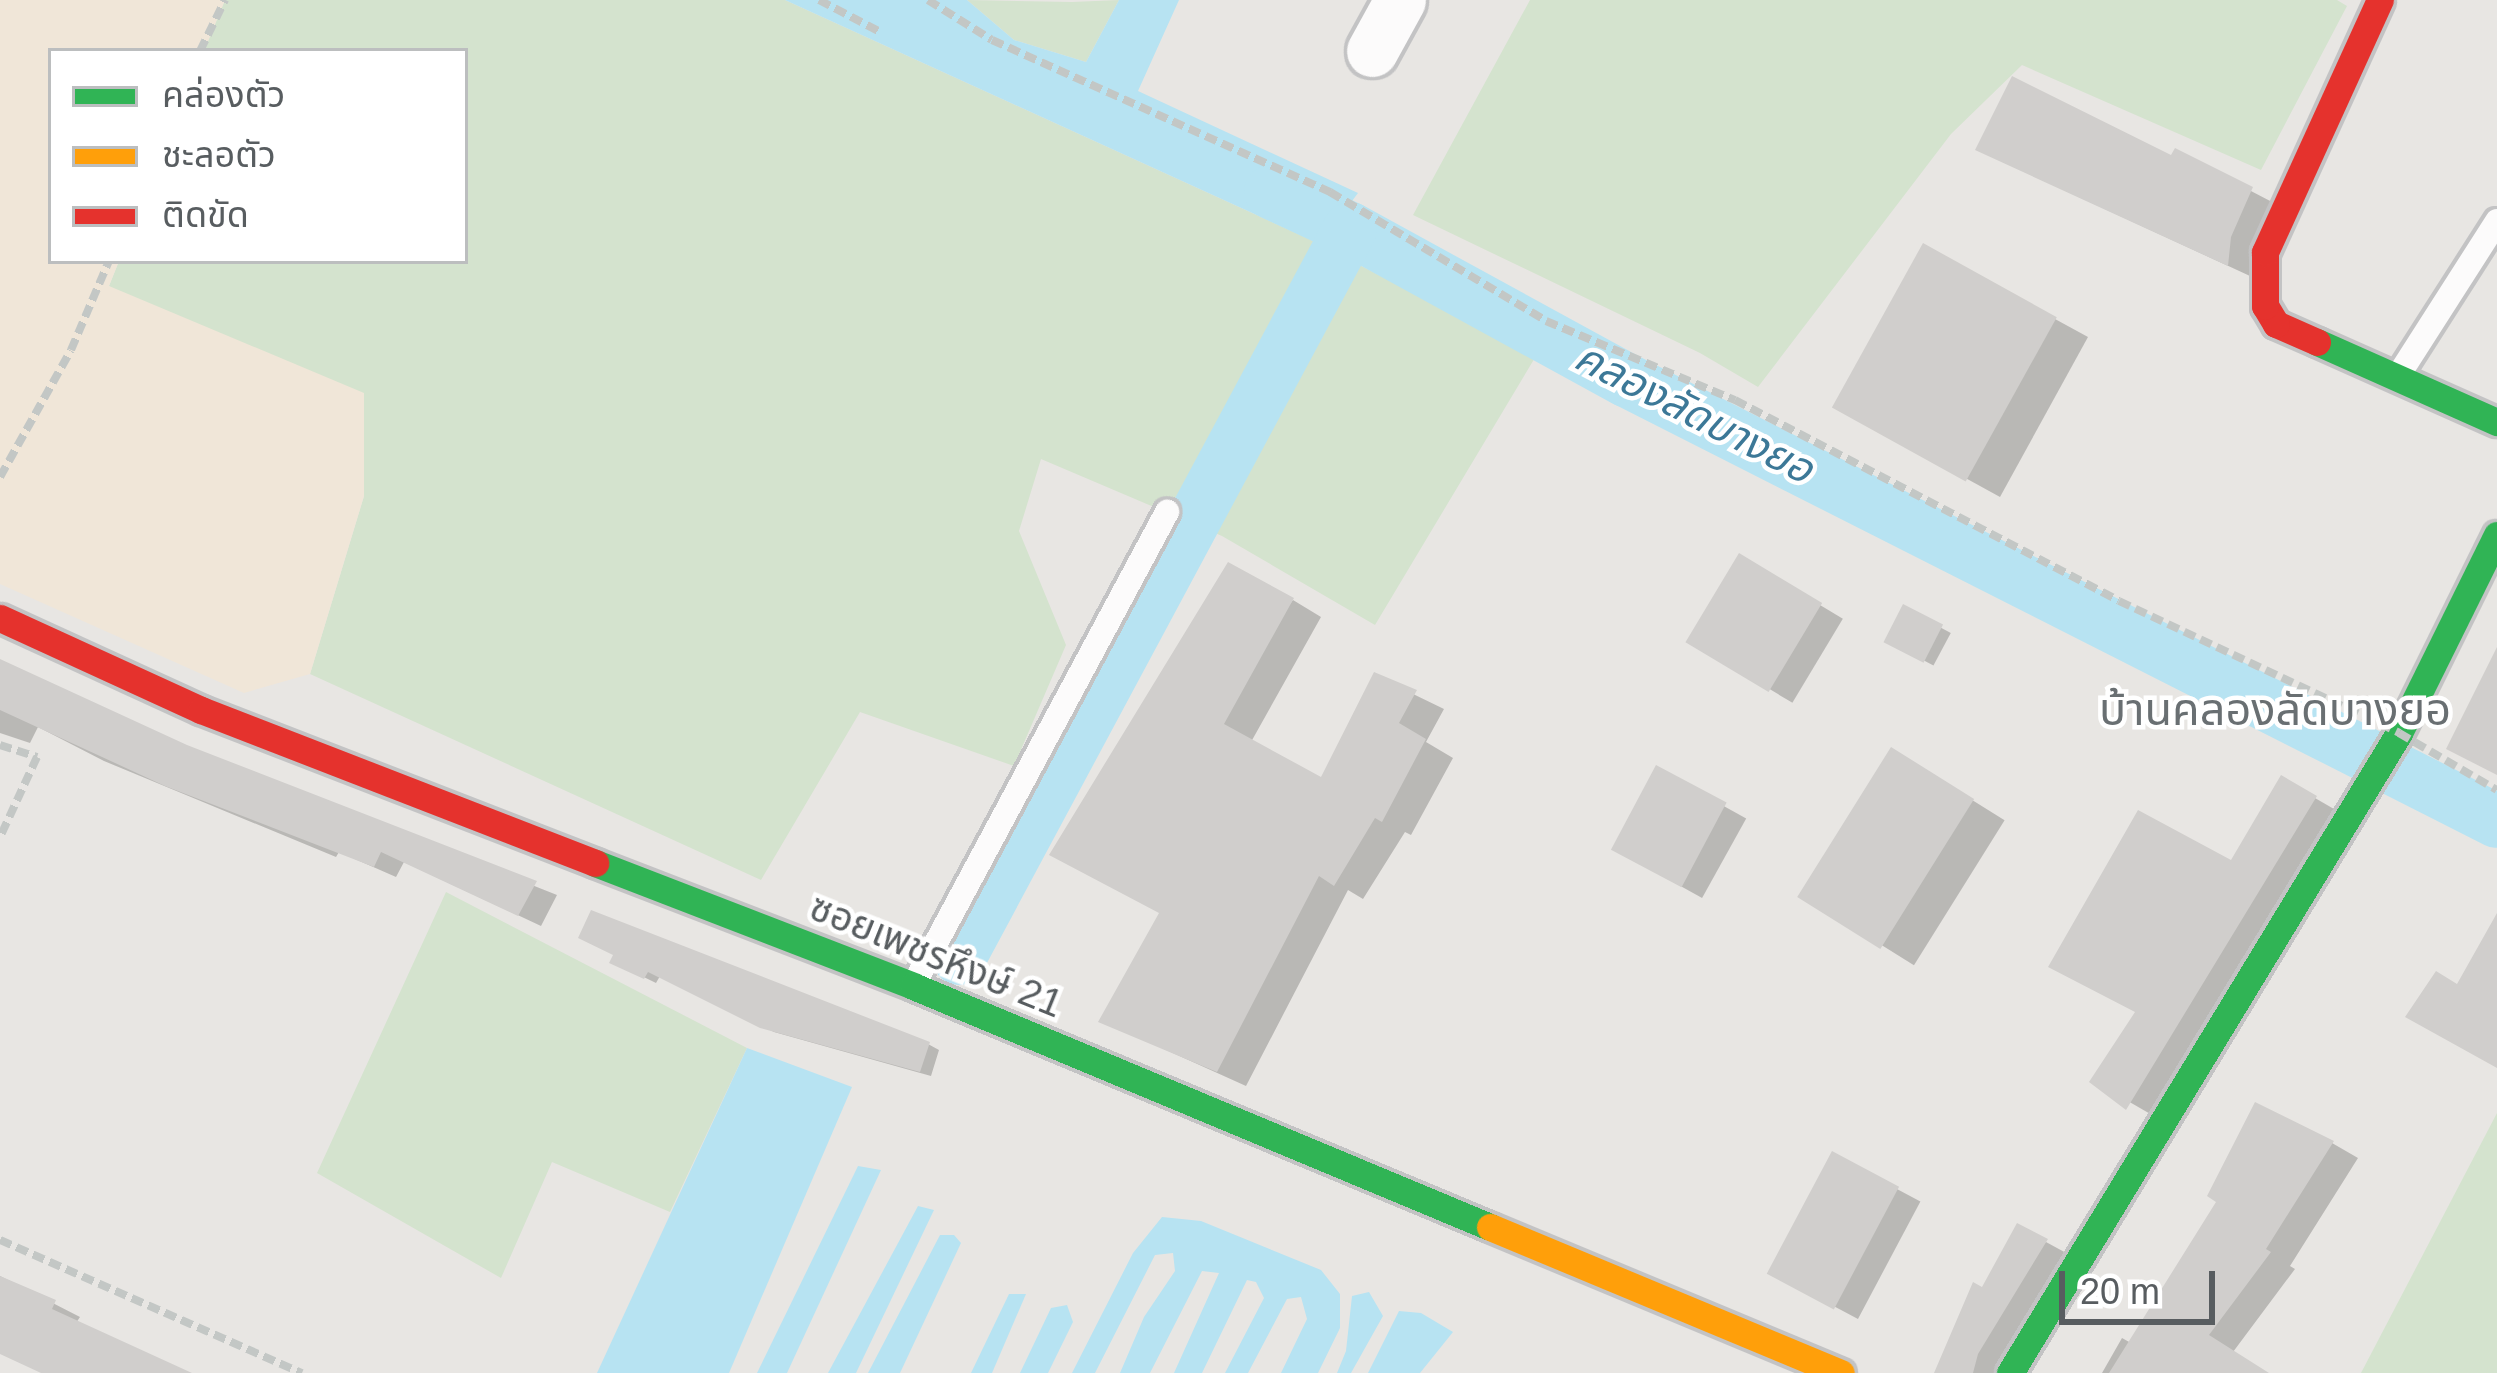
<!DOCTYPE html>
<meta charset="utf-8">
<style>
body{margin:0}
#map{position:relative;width:2497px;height:1373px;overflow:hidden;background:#e8e6e3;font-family:Helvetica,"Noto Sans Thai",sans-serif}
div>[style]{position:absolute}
.green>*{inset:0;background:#d4e3ce}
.sand>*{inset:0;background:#f0e6d8}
.water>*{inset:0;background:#b7e3f2}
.shadow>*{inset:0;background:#0003;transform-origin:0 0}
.canal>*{height:54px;margin:-27px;padding:0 27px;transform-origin:27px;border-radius:27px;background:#b7e3f2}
.building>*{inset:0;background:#d0cecc;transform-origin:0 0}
.path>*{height:8px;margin-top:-4px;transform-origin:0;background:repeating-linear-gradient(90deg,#c3c7c5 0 12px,transparent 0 18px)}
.roads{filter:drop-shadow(3px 0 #c3c3c4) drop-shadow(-3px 0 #c3c3c4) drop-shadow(0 3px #c3c3c4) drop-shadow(0 -3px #c3c3c4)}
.lane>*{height:24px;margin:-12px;padding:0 12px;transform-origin:12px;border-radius:12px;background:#fcfbfb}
.street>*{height:51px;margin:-25.5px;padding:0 25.5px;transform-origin:25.5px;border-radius:25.5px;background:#fcfbfb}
.fast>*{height:27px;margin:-13.5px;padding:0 13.5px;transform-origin:13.5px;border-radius:13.5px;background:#30b455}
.slow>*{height:27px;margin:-13.5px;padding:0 13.5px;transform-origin:13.5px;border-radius:13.5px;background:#ff9f0a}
.jam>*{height:27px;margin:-13.5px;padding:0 13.5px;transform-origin:13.5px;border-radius:13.5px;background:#e5322d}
.path-bridge>*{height:8px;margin-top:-4px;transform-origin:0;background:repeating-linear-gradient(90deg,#c3c7c5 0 12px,transparent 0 18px)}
span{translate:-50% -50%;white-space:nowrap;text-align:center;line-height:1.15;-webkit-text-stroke:9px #fff;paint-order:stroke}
.street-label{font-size:39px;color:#585d60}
.water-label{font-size:42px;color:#3c7897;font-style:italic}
.quarter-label{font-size:45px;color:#696f72}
.legend{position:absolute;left:48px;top:48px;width:420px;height:216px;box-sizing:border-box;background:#fff;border:3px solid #bcbebf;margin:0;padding:15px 21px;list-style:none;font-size:36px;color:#585d60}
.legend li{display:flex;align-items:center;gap:24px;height:60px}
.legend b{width:60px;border:3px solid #bcbebf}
.scale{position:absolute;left:2059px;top:1271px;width:156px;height:54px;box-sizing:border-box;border:6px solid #585d60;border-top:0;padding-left:15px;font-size:36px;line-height:42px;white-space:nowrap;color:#585d60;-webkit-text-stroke:9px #fff;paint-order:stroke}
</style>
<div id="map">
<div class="green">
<div style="clip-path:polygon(225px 0,785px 0,1309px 239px,1536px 356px,1375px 625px,1222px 536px,1041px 459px,1019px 531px,1066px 645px,1014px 766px,860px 712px,761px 880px,310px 674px,364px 496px,109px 286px,119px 261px,465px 261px,465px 51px,204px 51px)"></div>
<div style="clip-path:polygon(967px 0,1072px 2px,1119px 0,1086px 62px,1014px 40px)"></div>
<div style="clip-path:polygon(1530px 0,2337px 0,2347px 6px,2261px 170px,2022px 65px,1951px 134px,1758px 387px,1700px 353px,1413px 215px)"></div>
<div style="clip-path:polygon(446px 892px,747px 1048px,670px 1212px,552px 1162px,501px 1278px,317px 1173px)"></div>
<div style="clip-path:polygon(2497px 1113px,2497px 1373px,2361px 1373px)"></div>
</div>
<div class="sand">
<div style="clip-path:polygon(0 0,225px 0,204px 51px,51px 51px,51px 261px,119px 261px,109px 286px,364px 393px,364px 496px,310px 674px,244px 693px,0 584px)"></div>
</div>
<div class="water">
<div style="clip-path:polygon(785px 0,967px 0,1014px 40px,1086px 62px,1119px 0,1179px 0,1138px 91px,1358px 193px,1320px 244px)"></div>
<div style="clip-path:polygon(747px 1048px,852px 1087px,729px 1373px,597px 1373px)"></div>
<div style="clip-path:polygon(858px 1166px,881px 1170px,787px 1373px,757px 1373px)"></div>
<div style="clip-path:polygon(918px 1206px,934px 1210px,856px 1373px,828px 1373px)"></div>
<div style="clip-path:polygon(1162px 1217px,1201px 1221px,1321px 1270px,1340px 1294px,1340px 1328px,1318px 1373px,1281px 1373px,1307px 1319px,1301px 1297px,1287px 1299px,1248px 1373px,1225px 1373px,1264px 1298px,1256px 1282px,1247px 1280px,1202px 1373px,1174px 1373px,1219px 1273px,1202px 1271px,1150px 1373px,1120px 1373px,1144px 1317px,1175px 1271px,1173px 1253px,1155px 1255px,1095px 1373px,1072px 1373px,1133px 1253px)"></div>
<div style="clip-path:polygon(940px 1235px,954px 1235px,961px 1243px,900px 1373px,868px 1373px)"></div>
<div style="clip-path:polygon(1369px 1292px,1383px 1316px,1351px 1373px,1337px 1373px,1346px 1351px,1352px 1296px)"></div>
<div style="clip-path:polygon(1009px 1294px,1026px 1294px,992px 1373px,971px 1373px)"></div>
<div style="clip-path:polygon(1067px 1305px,1073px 1322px,1048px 1373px,1020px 1373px,1051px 1308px)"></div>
<div style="clip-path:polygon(1399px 1311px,1421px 1313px,1453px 1332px,1420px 1373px,1368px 1373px)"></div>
</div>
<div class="shadow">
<div style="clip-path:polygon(2176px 152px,2274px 203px,2250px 276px,2001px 161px,2172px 159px)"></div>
<div style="clip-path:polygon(2055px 319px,2088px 337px,2000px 497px,1869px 425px)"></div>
<div style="left:1740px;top:557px;width:120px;height:98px;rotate:31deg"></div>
<div style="clip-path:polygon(1293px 600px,1321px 617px,1251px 742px,1323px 781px,1376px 676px,1444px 709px,1426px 742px,1453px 758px,1411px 835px,1405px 832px,1363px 899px,1348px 890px,1246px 1086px,1102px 1021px,1162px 913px,1081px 871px)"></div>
<div style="left:1904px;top:608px;width:53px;height:37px;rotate:28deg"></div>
<div style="clip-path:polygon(0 662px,184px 747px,557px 895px,541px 926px,404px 862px,396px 877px,339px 852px,336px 857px,104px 761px,38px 727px,30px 743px,0 733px)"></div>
<div style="left:1657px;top:769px;width:102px;height:91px;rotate:29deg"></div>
<div style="left:1924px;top:770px;width:95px;height:171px;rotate:32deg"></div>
<div style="left:2282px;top:779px;width:69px;height:356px;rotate:30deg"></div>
<div style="clip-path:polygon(613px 962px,928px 1044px,939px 1050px,931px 1076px,774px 1032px,660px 976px,656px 983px)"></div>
<div style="clip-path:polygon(2332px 1143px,2358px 1158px,2290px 1266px,2295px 1269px,2233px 1352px,2266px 1373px,2102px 1373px,2122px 1338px,2131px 1343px)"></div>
<div style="left:1833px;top:1155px;width:99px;height:133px;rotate:28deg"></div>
<div style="clip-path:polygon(2046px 1242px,2068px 1254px,1998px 1373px,1939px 1373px,1983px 1291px)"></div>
<div style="clip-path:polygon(0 1276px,80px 1317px,76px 1323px,184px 1373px,43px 1373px,0 1353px)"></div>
</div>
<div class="canal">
<div style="left:1271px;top:192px;width:87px;rotate:25.1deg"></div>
<div style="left:1350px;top:229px;width:315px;rotate:28.7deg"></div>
<div style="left:1626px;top:380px;width:976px;rotate:26.85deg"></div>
<div style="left:959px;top:958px;width:827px;rotate:-61.79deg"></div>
</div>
<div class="building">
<div style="clip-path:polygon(2012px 76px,2171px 155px,2175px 148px,2253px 187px,2231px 237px,2228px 266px,1975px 150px)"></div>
<div style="left:1923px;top:243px;width:153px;height:188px;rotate:29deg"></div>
<div style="left:1739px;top:553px;width:97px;height:104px;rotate:31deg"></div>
<div style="clip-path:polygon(1228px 562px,1294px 598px,1224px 724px,1321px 777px,1374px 672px,1417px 690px,1399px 723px,1426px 739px,1382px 822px,1375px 818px,1334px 886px,1319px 876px,1217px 1072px,1098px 1022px,1159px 913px,1049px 855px)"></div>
<div style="left:1903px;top:604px;width:45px;height:43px;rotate:27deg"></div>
<div style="clip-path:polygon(2497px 647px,2497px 775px,2446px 749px)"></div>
<div style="clip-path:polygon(0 659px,187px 745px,537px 881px,518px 916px,381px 852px,374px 867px,165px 786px,0 710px)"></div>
<div style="left:1891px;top:747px;width:98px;height:177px;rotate:32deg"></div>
<div style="left:1656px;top:765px;width:80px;height:96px;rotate:28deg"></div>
<div style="clip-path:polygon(2281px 775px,2317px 796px,2126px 1110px,2089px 1082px,2135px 1012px,2048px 967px,2138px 810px,2231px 860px)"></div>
<div style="clip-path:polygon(591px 910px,930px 1042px,920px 1072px,760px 1028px,648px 972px,644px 979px,609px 963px,613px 955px,578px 938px)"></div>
<div style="clip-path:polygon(2497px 913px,2497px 1068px,2405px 1017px,2436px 971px,2457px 984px)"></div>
<div style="clip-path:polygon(2255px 1102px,2334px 1141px,2266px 1249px,2271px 1252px,2209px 1335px,2269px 1373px,2109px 1373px,2216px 1202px,2207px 1196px)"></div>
<div style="left:1832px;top:1151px;width:76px;height:139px;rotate:28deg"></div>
<div style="clip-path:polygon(2017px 1223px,2048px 1239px,1978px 1354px,1973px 1373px,1934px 1373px,1973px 1282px,1982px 1287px)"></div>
<div style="clip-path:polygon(0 1276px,56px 1300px,52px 1309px,192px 1373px,41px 1373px,0 1354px)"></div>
</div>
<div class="path">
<div style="left:819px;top:0;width:71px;rotate:27.6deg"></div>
<div style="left:200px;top:51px;width:57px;rotate:-63.9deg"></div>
<div style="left:0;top:477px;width:145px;rotate:-60.8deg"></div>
<div style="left:71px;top:350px;width:97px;rotate:-66.9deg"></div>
<div style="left:0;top:745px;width:39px;rotate:18deg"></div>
<div style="left:37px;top:757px;width:88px;rotate:114.8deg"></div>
<div style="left:0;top:1240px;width:330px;rotate:23.8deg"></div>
</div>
<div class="roads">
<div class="lane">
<div style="left:2398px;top:376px;width:184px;rotate:-57.4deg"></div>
<div style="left:914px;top:984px;width:536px;rotate:-61.81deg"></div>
</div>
<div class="street">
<div style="left:1372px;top:51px;width:58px;rotate:-61.2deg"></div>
</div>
<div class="fast">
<div style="left:2317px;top:342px;width:197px;rotate:24deg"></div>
<div style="left:595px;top:863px;width:341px;rotate:21.1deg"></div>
<div style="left:913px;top:986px;width:625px;rotate:22.67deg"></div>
<div style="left:2010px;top:1373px;width:749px;rotate:-58.71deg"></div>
<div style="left:2399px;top:733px;width:221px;rotate:-63.7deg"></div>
</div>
<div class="slow">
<div style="left:1490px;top:1227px;width:380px;rotate:22.6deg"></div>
</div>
<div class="jam">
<div style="left:2317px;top:342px;width:45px;rotate:-156.3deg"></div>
<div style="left:2276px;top:324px;width:21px;rotate:-121deg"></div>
<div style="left:2265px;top:306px;width:54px;rotate:-90deg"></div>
<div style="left:2265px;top:252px;width:277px;rotate:-65.5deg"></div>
<div style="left:0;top:618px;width:221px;rotate:24.6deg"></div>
<div style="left:201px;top:710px;width:423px;rotate:21.2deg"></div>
</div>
</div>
<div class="path-bridge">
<div style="left:928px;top:0;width:75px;rotate:32deg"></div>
<div style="left:992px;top:40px;width:371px;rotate:24.2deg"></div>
<div style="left:1330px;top:192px;width:252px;rotate:30.8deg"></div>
<div style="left:1546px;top:321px;width:205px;rotate:22.7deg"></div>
<div style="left:1735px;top:400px;width:433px;rotate:27.6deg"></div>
<div style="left:2119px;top:601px;width:310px;rotate:25.2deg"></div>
<div style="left:2399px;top:733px;width:113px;rotate:30.2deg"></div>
</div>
<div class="street-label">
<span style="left:936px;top:956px;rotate:22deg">ซอยเพชรหึงษ์ 21</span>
</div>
<div class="water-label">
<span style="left:1694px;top:413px;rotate:27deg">คลองลัดบางยอ</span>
</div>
<div class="quarter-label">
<span style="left:2275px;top:710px">บ้านคลองลัดบางยอ</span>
</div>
<ul class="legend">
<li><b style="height:15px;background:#30b455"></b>คล่องตัว</li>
<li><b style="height:15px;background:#ff9f0a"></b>ชะลอตัว</li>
<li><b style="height:15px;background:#e5322d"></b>ติดขัด</li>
</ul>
<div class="scale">20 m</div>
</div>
